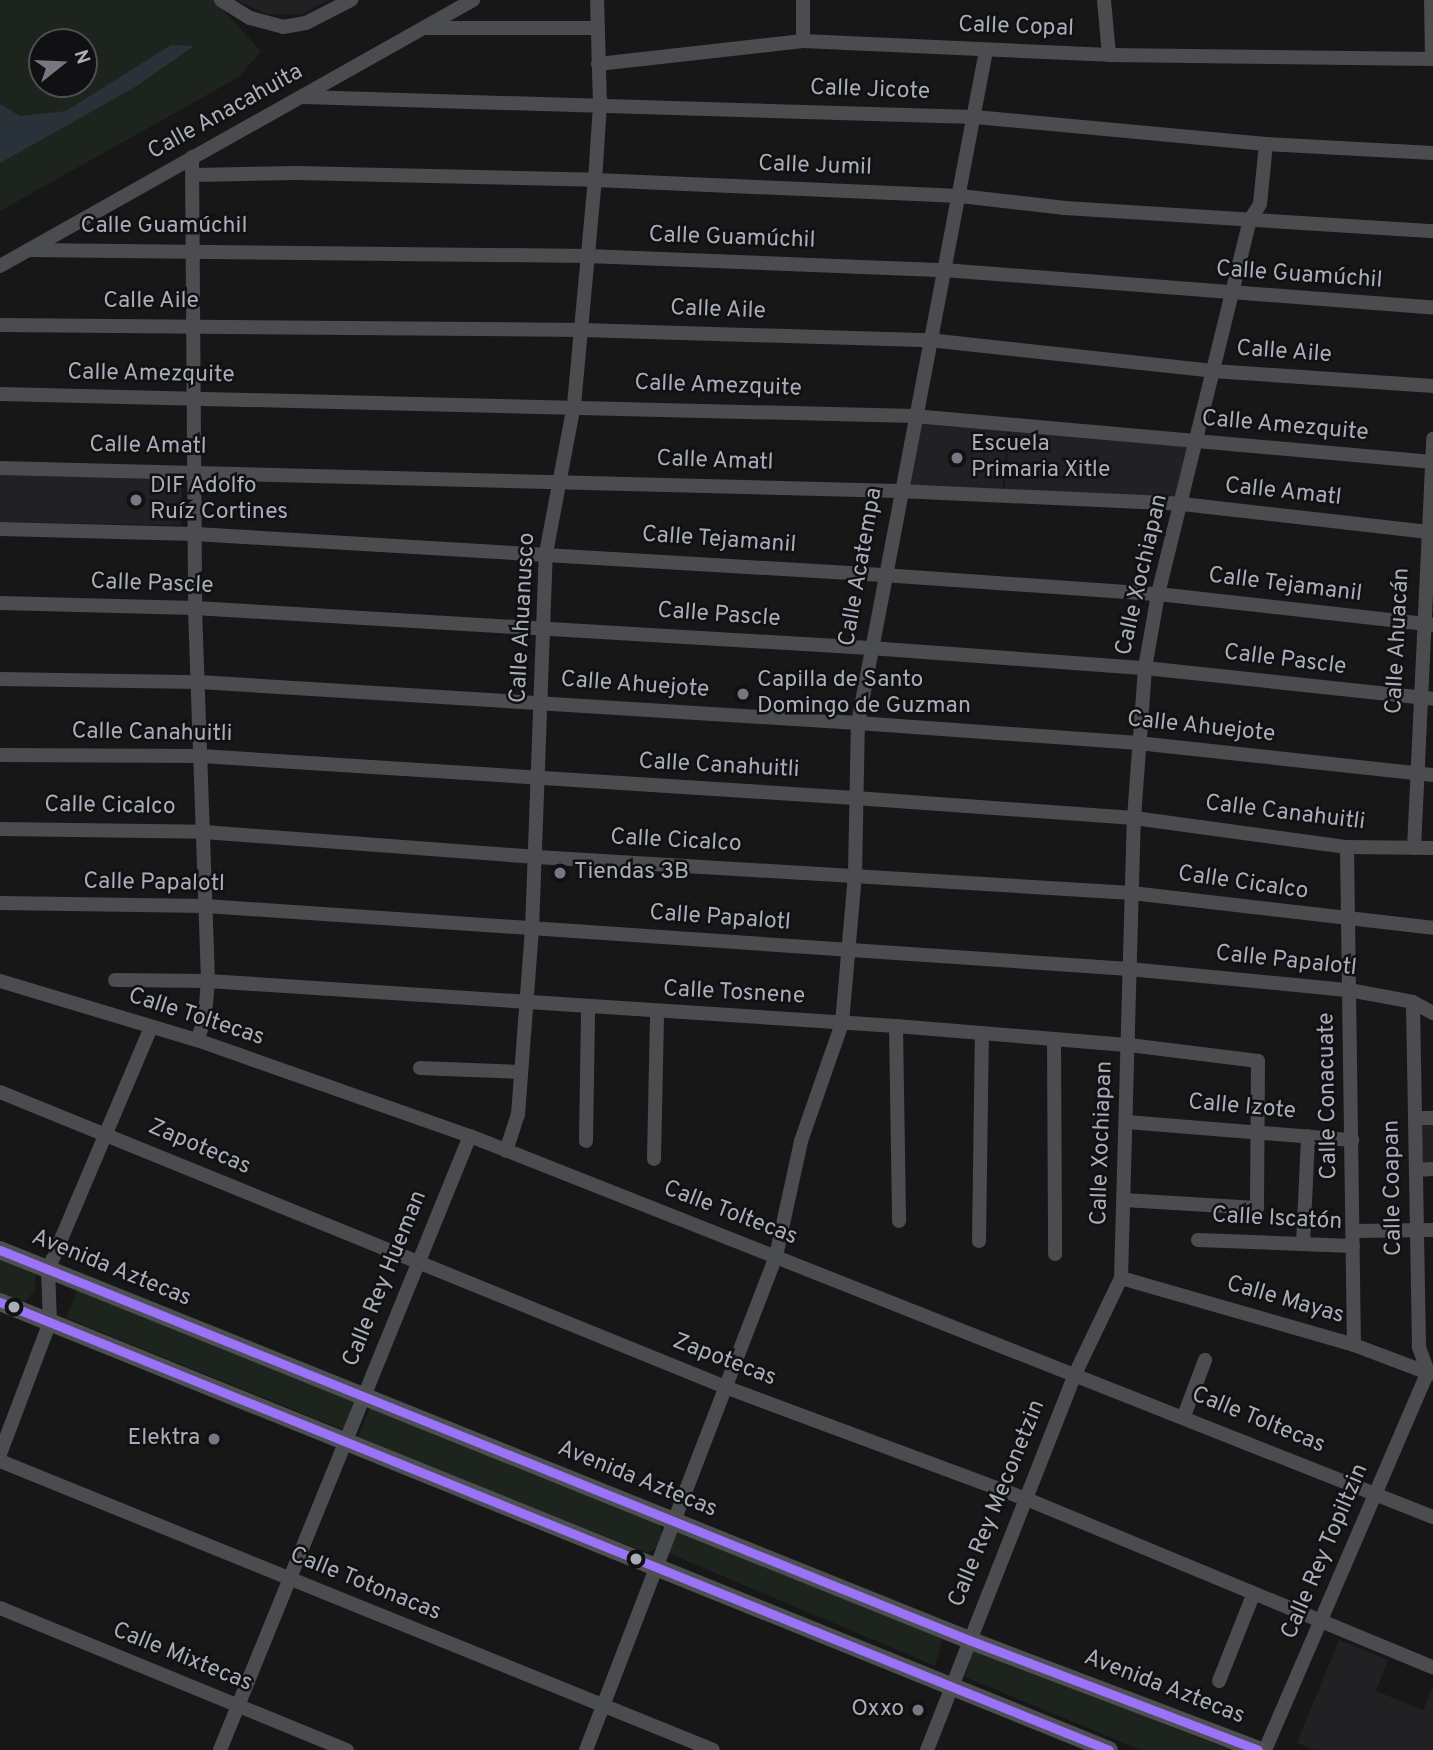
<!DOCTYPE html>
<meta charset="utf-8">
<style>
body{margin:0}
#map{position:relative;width:1433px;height:1750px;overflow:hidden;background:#171717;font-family:Overpass,sans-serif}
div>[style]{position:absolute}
.built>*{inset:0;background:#212123;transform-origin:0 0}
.green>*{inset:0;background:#1d241e;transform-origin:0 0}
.water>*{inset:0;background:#2a3239}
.minor>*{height:14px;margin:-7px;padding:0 7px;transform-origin:7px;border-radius:7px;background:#4b4c50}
.major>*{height:18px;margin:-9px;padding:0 9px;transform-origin:9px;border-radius:9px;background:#4d4f52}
.bus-1>*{height:9px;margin:-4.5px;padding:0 4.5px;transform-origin:4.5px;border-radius:4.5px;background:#9b73f8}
.dots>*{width:19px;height:19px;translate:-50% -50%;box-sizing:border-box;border:4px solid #111113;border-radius:50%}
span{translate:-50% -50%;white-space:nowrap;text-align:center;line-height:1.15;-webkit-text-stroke:5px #111113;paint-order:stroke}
.street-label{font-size:23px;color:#a8adb8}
.poi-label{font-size:23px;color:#a8adb8}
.left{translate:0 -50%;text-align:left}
.right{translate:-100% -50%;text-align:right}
.north{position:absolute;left:28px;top:28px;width:70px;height:70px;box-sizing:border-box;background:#111113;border:2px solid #4d4f55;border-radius:50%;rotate:72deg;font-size:19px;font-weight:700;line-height:28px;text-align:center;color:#a8adb8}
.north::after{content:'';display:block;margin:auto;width:24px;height:32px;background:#757880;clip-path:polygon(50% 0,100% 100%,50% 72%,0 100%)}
</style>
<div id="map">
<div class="built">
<div style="clip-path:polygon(236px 0,328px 0,303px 14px,266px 14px)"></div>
<div style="left:917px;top:420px;width:91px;height:68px;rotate:5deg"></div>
<div style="clip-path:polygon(1010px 429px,1191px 446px,1180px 500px,1004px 492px)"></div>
<div style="left:0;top:472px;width:182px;height:50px;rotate:1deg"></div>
<div style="left:1420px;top:1122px;width:13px;height:44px"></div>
<div style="clip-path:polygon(1339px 1640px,1388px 1660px,1376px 1691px,1423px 1710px,1433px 1686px,1433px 1750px,1315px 1750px,1297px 1743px)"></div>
</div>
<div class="green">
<div style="clip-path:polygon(evenodd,0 0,214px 0,261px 51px,239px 77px,0 211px,0 0,42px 42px,84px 42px,84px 84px,42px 84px,42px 42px)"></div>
<div style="clip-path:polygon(0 1258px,36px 1273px,35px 1290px,24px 1303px,0 1293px)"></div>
<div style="left:78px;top:1288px;width:299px;height:32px;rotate:22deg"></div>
<div style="clip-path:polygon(370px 1407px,659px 1524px,665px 1542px,648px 1553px,357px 1440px)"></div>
<div style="clip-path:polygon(672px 1529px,943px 1638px,935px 1666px,668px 1553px)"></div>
<div style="clip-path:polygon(972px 1650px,1231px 1750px,1141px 1750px,965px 1677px)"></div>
</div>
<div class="water">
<div style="clip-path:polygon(171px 45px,194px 46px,135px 87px,0 163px,0 104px,20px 116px,66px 111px)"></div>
</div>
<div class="minor">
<div style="left:221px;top:0;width:34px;rotate:32deg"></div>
<div style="left:250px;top:18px;width:34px;rotate:15deg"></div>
<div style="left:283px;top:27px;width:23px;rotate:-10deg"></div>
<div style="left:306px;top:23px;width:51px;rotate:-27.1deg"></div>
<div style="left:1104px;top:0;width:55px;rotate:84.8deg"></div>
<div style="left:1431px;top:0;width:59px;rotate:89deg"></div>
<div style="left:424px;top:28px;width:174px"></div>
<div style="left:803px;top:41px;width:41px;rotate:-90deg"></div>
<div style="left:598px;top:64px;width:206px;rotate:-6.4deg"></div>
<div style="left:803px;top:41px;width:306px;rotate:2.6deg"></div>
<div style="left:1109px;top:55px;width:324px;rotate:0.7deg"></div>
<div style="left:304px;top:97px;width:671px;rotate:1.71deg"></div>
<div style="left:975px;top:117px;width:292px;rotate:5.3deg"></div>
<div style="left:1266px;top:144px;width:167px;rotate:3.1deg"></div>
<div style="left:192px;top:157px;width:451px;rotate:89.6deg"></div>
<div style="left:195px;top:608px;width:373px;rotate:88deg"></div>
<div style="left:208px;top:981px;width:38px;rotate:95deg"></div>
<div style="left:205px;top:1019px;width:22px;rotate:111deg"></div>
<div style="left:193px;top:175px;width:103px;rotate:-1.1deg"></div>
<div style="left:296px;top:173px;width:299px;rotate:1.3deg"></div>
<div style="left:595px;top:180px;width:365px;rotate:2.5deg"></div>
<div style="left:960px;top:196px;width:106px;rotate:6.5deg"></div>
<div style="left:1065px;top:208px;width:369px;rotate:3.6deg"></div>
<div style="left:28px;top:250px;width:560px;rotate:0.61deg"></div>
<div style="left:588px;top:256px;width:356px;rotate:2.3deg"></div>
<div style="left:944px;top:270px;width:490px;rotate:4.4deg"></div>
<div style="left:0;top:266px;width:543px;rotate:-29.35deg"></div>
<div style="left:0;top:325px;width:582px;rotate:0.49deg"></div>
<div style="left:582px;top:330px;width:347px;rotate:1.7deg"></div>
<div style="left:929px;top:340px;width:286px;rotate:6.2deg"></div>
<div style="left:1213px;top:371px;width:221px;rotate:3.9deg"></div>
<div style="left:0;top:394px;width:914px;rotate:1.38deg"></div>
<div style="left:914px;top:416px;width:521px;rotate:5.07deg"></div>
<div style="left:0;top:468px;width:899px;rotate:1.47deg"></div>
<div style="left:899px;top:491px;width:283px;rotate:2.6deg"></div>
<div style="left:1182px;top:504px;width:248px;rotate:6.5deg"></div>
<div style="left:0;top:529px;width:195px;rotate:1.5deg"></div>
<div style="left:195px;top:534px;width:689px;rotate:3.41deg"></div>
<div style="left:883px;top:575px;width:276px;rotate:4deg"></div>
<div style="left:1158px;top:594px;width:277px;rotate:6.4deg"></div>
<div style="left:0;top:603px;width:195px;rotate:1.5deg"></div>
<div style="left:195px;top:608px;width:676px;rotate:3.39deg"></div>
<div style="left:870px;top:648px;width:276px;rotate:4.2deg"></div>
<div style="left:1145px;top:668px;width:290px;rotate:6.1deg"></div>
<div style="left:0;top:679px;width:199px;rotate:0.9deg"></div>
<div style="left:199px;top:682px;width:660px;rotate:3.56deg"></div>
<div style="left:858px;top:723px;width:281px;rotate:4.1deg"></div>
<div style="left:1138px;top:743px;width:297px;rotate:6.2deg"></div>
<div style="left:0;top:755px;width:201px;rotate:0.3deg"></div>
<div style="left:201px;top:756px;width:655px;rotate:3.67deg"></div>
<div style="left:855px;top:798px;width:280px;rotate:4.1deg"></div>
<div style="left:1134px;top:818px;width:215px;rotate:7.8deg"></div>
<div style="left:1347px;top:847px;width:86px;rotate:0.7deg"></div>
<div style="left:0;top:829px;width:204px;rotate:0.8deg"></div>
<div style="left:204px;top:832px;width:334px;rotate:4.3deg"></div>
<div style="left:537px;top:857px;width:596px;rotate:3.46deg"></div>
<div style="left:1132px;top:893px;width:303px;rotate:6.6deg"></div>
<div style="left:1347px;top:847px;width:498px;rotate:89.2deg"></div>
<div style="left:1414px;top:848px;width:410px;rotate:-87.3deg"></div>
<div style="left:0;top:903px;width:206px;rotate:0.8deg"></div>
<div style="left:206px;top:906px;width:925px;rotate:3.9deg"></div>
<div style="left:1129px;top:969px;width:221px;rotate:5.5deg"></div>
<div style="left:1349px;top:990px;width:65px;rotate:10.6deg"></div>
<div style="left:1413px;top:1002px;width:23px;rotate:29deg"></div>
<div style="left:115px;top:980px;width:93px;rotate:0.6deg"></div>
<div style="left:208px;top:981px;width:689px;rotate:3.74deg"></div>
<div style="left:896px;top:1026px;width:234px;rotate:4.7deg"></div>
<div style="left:1129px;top:1045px;width:130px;rotate:7.1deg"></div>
<div style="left:1258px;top:1061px;width:147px;rotate:90.4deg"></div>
<div style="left:1257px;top:1208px;width:133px;rotate:-176.6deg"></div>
<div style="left:0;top:981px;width:206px;rotate:16.7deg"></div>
<div style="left:197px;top:1040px;width:289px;rotate:19.4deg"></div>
<div style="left:470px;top:1136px;width:1036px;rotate:21.59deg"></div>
<div style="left:896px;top:1026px;width:195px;rotate:89.1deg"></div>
<div style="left:1054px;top:1040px;width:214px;rotate:89.7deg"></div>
<div style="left:420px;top:1068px;width:100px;rotate:2.3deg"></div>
<div style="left:0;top:1092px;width:783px;rotate:22.14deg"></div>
<div style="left:725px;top:1387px;width:319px;rotate:20.4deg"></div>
<div style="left:1024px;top:1498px;width:443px;rotate:22.5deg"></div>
<div style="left:1415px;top:1118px;width:18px"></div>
<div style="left:1127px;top:1122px;width:226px;rotate:4.6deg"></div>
<div style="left:586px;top:1141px;width:133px;rotate:-89.1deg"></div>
<div style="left:506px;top:1151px;width:38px;rotate:-72deg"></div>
<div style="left:518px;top:1115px;width:186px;rotate:-85.7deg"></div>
<div style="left:532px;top:930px;width:377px;rotate:-87.9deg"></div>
<div style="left:546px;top:553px;width:151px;rotate:-79.3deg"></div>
<div style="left:574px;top:405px;width:226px;rotate:-84.7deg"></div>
<div style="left:595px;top:180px;width:75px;rotate:-86.2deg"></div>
<div style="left:600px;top:105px;width:105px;rotate:-91.6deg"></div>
<div style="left:654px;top:1159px;width:146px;rotate:-88.8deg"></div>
<div style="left:1416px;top:1170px;width:17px;rotate:-3deg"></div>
<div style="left:1353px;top:1231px;width:80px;rotate:-0.7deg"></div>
<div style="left:1198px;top:1240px;width:155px;rotate:2.2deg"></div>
<div style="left:979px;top:1241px;width:207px;rotate:-89.2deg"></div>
<div style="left:1303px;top:1244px;width:108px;rotate:-87.3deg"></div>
<div style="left:1121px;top:1278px;width:242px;rotate:16deg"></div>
<div style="left:1354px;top:1345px;width:82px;rotate:20.6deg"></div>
<div style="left:1184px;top:1416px;width:60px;rotate:-69.4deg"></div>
<div style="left:0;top:1454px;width:141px;rotate:-69.3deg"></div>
<div style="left:50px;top:1322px;width:52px;rotate:-92.2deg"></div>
<div style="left:48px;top:1270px;width:264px;rotate:-67deg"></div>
<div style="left:0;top:1461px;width:769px;rotate:22.06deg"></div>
<div style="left:0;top:1608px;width:375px;rotate:22.3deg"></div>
<div style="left:1219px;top:1681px;width:92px;rotate:-68.4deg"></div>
<div style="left:220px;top:1750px;width:663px;rotate:-67.85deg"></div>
<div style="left:586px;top:1750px;width:529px;rotate:-68.96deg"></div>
<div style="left:776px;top:1256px;width:118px;rotate:-77.7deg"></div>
<div style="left:801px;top:1141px;width:125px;rotate:-70.8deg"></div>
<div style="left:842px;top:1023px;width:150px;rotate:-85deg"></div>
<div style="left:855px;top:874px;width:151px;rotate:-88.9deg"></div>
<div style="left:858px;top:723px;width:684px;rotate:-79.22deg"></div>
<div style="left:927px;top:1750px;width:404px;rotate:-68.5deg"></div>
<div style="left:1075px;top:1374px;width:106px;rotate:-64.4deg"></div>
<div style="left:1121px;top:1278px;width:460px;rotate:-88.4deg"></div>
<div style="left:1134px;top:818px;width:150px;rotate:-85.8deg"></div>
<div style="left:1145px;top:668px;width:75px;rotate:-80deg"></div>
<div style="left:1158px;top:594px;width:385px;rotate:-76.2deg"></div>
<div style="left:1250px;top:220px;width:19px;rotate:-58deg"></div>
<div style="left:1260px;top:204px;width:60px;rotate:-84.3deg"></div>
<div style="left:1265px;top:1750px;width:412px;rotate:-66.7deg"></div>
<div style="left:1428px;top:1372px;width:27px;rotate:-110deg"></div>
<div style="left:1419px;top:1347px;width:345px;rotate:-91deg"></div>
</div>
<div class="major">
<div style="left:0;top:1250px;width:1045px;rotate:21.92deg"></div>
<div style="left:969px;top:1640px;width:309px;rotate:20.8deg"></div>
<div style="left:0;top:1302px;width:1196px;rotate:22deg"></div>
</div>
<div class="bus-1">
<div style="left:0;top:1250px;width:1045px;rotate:21.92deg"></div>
<div style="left:969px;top:1640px;width:309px;rotate:20.8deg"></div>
<div style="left:0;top:1302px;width:1196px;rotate:22deg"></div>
</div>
<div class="dots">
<div style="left:957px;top:458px;background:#757880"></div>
<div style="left:136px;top:500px;background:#757880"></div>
<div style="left:743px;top:694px;background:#757880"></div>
<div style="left:560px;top:873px;background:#757880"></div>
<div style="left:14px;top:1307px;background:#a8adb8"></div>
<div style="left:214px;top:1439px;background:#757880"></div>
<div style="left:636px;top:1559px;background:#a8adb8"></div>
<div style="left:918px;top:1710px;background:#757880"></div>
</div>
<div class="street-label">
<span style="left:1016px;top:28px;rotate:2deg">Calle Copal</span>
<span style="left:870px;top:91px;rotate:2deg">Calle Jicote</span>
<span style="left:226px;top:113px;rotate:-29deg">Calle Anacahuita</span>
<span style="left:815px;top:167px;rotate:2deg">Calle Jumil</span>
<span style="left:164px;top:227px">Calle Guamúchil</span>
<span style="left:732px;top:239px;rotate:2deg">Calle Guamúchil</span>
<span style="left:1299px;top:276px;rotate:4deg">Calle Guamúchil</span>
<span style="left:151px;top:302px">Calle Aile</span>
<span style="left:718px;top:311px;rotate:2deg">Calle Aile</span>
<span style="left:1284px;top:353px;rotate:4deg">Calle Aile</span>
<span style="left:151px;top:375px;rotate:1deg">Calle Amezquite</span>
<span style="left:718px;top:387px;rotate:2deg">Calle Amezquite</span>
<span style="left:1285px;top:427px;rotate:5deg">Calle Amezquite</span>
<span style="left:148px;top:447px;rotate:1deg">Calle Amatl</span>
<span style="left:715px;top:462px;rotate:2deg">Calle Amatl</span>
<span style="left:1283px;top:493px;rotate:6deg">Calle Amatl</span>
<span style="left:719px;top:541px;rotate:4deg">Calle Tejamanil</span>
<span style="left:862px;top:567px;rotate:-80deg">Calle Acatempa</span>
<span style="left:1143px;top:575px;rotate:-77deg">Calle Xochiapan</span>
<span style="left:152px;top:585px;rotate:2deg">Calle Pascle</span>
<span style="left:1285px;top:586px;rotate:7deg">Calle Tejamanil</span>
<span style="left:719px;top:616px;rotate:4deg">Calle Pascle</span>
<span style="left:524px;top:618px;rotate:-87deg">Calle Ahuanusco</span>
<span style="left:1399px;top:641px;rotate:-87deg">Calle Ahuacán</span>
<span style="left:1285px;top:661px;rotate:7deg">Calle Pascle</span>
<span style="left:635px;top:686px;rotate:4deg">Calle Ahuejote</span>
<span style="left:1201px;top:728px;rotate:6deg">Calle Ahuejote</span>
<span style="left:152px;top:734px;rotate:1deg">Calle Canahuitli</span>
<span style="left:719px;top:767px;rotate:3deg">Calle Canahuitli</span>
<span style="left:110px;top:807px;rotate:1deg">Calle Cicalco</span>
<span style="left:1285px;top:814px;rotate:7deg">Calle Canahuitli</span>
<span style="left:676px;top:842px;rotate:3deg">Calle Cicalco</span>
<span style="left:154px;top:884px;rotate:1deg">Calle Papalotl</span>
<span style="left:1243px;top:884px;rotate:8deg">Calle Cicalco</span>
<span style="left:720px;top:919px;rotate:4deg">Calle Papalotl</span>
<span style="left:1286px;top:962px;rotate:6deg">Calle Papalotl</span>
<span style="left:734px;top:994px;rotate:3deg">Calle Tosnene</span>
<span style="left:196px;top:1018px;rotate:18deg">Calle Toltecas</span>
<span style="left:1329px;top:1096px;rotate:-91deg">Calle Conacuate</span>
<span style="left:1242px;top:1108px;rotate:5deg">Calle Izote</span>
<span style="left:1103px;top:1143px;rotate:-88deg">Calle Xochiapan</span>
<span style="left:199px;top:1148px;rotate:23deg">Zapotecas</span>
<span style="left:1394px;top:1188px;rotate:-91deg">Calle Coapan</span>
<span style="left:730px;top:1214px;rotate:21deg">Calle Toltecas</span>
<span style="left:1277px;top:1220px;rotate:3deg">Calle Iscatón</span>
<span style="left:111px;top:1269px;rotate:22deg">Avenida Aztecas</span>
<span style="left:386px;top:1279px;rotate:-68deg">Calle Rey Hueman</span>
<span style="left:1285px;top:1301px;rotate:16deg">Calle Mayas</span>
<span style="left:724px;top:1361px;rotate:21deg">Zapotecas</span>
<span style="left:1258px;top:1421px;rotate:22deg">Calle Toltecas</span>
<span style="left:637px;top:1480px;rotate:22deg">Avenida Aztecas</span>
<span style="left:998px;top:1504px;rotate:-68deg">Calle Rey Meconetzin</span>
<span style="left:1326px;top:1552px;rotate:-67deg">Calle Rey Topiltzin</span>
<span style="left:365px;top:1585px;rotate:22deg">Calle Totonacas</span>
<span style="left:182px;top:1658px;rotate:22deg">Calle Mixtecas</span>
<span style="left:1164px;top:1688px;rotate:21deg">Avenida Aztecas</span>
</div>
<div class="poi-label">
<span class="left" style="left:971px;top:458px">Escuela<br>Primaria Xitle</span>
<span class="left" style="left:150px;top:500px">DIF Adolfo<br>Ruíz Cortines</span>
<span class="left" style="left:757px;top:694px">Capilla de Santo<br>Domingo de Guzman</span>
<span class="left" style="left:574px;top:873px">Tiendas 3B</span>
<span class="right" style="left:200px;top:1439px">Elektra</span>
<span class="right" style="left:904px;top:1710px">Oxxo</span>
</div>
<div class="north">N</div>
</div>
